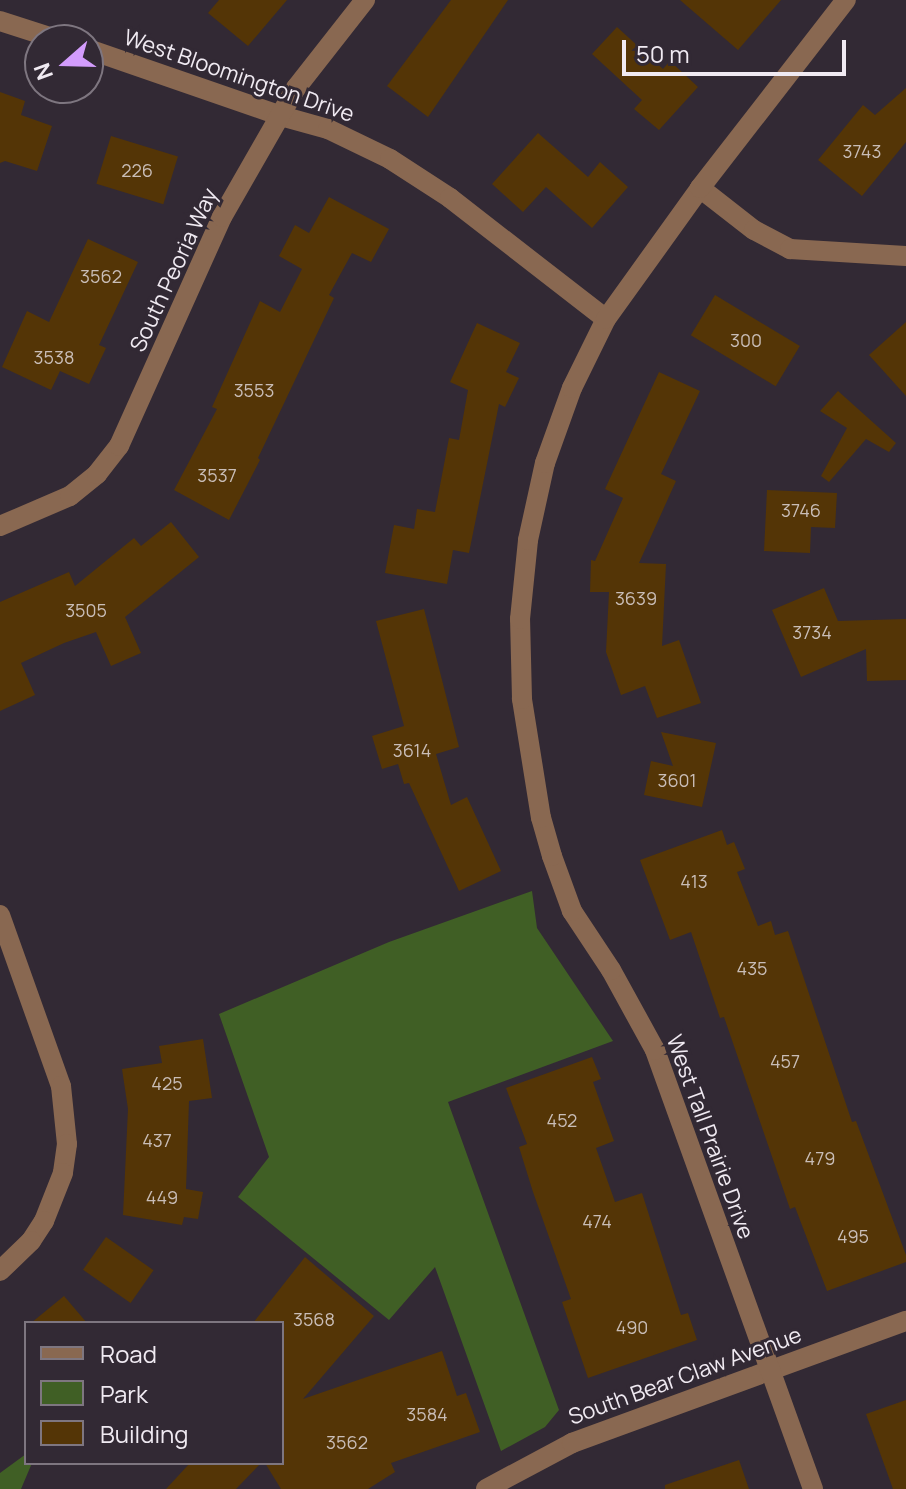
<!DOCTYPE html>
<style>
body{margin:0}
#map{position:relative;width:906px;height:1489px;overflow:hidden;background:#322934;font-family:Manrope,sans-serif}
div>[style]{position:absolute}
.green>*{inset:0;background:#405f25}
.building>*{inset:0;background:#543506;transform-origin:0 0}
.minor>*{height:20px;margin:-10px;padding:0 10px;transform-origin:10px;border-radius:10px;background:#896851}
span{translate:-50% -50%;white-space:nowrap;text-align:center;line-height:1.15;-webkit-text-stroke:6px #322934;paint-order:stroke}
.number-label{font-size:18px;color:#c9bdb7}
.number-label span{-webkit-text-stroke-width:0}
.street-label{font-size:22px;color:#f0eaf2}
.legend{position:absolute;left:24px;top:1321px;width:260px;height:144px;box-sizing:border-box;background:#322934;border:2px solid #7e7680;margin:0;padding:10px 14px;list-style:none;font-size:24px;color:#f0eaf2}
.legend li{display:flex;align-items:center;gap:16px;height:40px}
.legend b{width:40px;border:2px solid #7e7680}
.north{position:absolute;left:24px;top:24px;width:80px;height:80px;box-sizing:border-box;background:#322934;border:2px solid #7e7680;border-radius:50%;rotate:250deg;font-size:22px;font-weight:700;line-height:32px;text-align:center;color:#f0eaf2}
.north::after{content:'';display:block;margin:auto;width:28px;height:36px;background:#d39cfc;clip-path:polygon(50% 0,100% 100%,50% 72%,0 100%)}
.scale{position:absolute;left:622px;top:40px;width:224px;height:36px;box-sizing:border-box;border:4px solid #f0eaf2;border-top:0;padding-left:10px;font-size:24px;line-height:28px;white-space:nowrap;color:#f0eaf2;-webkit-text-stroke:6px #322934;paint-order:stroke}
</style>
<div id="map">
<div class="green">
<div style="clip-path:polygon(532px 891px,537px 928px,613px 1041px,448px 1102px,559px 1410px,545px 1427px,501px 1451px,435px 1267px,389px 1320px,238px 1197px,269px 1157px,219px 1014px,389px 942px)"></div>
<div style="clip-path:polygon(26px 1454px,26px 1463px,32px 1463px,21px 1489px,0 1489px,0 1473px)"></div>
</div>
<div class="building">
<div style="clip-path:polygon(219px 0,287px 0,248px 46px,208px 13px)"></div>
<div style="clip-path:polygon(451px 0,508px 0,428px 117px,387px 86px)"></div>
<div style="clip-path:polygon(680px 0,781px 0,738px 50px)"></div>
<div style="clip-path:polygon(617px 27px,663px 69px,670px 61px,698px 87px,659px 130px,634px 109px,642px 100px,592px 54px)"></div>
<div style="clip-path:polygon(906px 88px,906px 142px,862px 196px,818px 160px,863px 105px,875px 115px)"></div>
<div style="clip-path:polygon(0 92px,25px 101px,21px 115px,52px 126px,37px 171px,5px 161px,0 163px)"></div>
<div style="clip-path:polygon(538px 133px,588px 177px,600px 162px,628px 187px,592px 228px,546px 187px,523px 212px,492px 184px)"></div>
<div style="left:111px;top:136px;width:70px;height:50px;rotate:17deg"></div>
<div style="clip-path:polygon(329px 197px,389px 229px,371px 262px,352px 253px,329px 295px,334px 298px,258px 458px,260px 460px,229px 520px,174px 490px,217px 409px,212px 407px,260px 301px,280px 312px,302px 269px,279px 256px,295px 225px,309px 233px)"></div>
<div style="clip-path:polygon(88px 239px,138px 262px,99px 345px,106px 348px,89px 384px,60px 371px,51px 390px,2px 367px,27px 311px,49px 322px)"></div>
<div style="left:715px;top:295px;width:99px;height:47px;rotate:31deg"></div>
<div style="clip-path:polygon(906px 322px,906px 396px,869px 355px)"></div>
<div style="clip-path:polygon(477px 323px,520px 343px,506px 372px,519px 378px,505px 407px,499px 404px,469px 553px,453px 550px,447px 584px,385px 573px,394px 525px,414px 529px,417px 509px,435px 512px,449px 438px,459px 440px,468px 390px,450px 382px)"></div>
<div style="clip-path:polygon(659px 372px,700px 391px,661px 474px,676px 481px,639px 563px,666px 564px,662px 646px,679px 640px,701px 703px,657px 718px,645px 686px,621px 695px,606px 652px,609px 592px,590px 592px,591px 560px,595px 561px,623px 498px,605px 489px)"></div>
<div style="clip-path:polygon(838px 391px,896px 443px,889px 452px,866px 439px,829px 482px,821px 476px,847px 428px,820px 411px)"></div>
<div style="clip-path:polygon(767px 490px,837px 493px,835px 528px,811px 527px,810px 553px,764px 551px)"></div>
<div style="clip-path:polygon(171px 522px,199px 557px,125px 617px,141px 653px,111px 666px,96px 632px,64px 643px,21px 663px,35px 695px,0 711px,0 602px,69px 572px,75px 586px,134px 538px,141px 546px)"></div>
<div style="clip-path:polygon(824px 588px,838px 621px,906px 619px,906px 680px,867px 681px,866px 649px,801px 677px,772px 610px)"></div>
<div style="clip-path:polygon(424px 609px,459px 747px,436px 754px,451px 805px,467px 797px,501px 871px,459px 891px,409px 783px,404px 784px,398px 764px,382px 769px,372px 736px,404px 726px,376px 621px)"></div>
<div style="clip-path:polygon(661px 732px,716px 743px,702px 807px,644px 795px,651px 761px,673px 766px)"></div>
<div style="clip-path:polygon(722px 830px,727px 845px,734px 842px,745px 869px,737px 872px,758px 926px,771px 921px,775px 935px,788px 931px,852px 1122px,856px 1121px,906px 1255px,906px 1262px,827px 1291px,795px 1207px,790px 1209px,724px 1017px,720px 1018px,691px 932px,670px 940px,640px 860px)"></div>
<div style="clip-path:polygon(203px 1039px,212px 1098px,189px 1101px,186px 1189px,203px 1192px,198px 1219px,184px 1217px,182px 1225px,123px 1215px,128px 1109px,122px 1069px,162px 1063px,159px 1046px)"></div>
<div style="clip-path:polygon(592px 1057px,601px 1079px,593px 1082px,614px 1141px,596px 1148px,615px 1202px,642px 1193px,681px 1315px,688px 1313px,697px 1340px,588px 1378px,562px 1302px,571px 1299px,533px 1192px,519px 1147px,527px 1144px,506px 1088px)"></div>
<div style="left:106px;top:1237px;width:58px;height:40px;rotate:35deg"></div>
<div style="clip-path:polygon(305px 1257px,374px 1316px,303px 1399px,442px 1351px,457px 1396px,466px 1393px,480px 1432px,391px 1463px,395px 1472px,368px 1489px,281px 1489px,265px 1463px,282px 1463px,282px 1323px,253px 1323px)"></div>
<div style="clip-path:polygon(64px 1296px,87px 1323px,31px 1323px)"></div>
<div style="clip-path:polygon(906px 1400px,906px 1489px,893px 1489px,866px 1414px)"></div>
<div style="clip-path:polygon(739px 1460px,749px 1489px,665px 1489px,665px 1485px)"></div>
<div style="clip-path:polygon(190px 1463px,261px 1463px,236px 1489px,166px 1489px)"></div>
</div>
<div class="minor">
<div style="left:0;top:21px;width:62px;rotate:17.9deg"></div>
<div style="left:88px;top:49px;width:204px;rotate:19.1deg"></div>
<div style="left:281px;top:116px;width:49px;rotate:15.5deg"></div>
<div style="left:328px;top:129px;width:69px;rotate:25.8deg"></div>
<div style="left:390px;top:159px;width:72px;rotate:33deg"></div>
<div style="left:450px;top:198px;width:197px;rotate:37.8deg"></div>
<div style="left:700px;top:188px;width:68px;rotate:37.9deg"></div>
<div style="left:754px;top:230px;width:41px;rotate:27.8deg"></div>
<div style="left:790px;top:249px;width:116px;rotate:3.5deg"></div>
<div style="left:0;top:526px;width:76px;rotate:-23.2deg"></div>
<div style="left:70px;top:496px;width:35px;rotate:-39deg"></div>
<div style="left:97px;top:474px;width:36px;rotate:-52deg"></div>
<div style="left:119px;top:446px;width:251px;rotate:-65.8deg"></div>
<div style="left:222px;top:217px;width:149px;rotate:-60.2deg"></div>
<div style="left:296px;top:88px;width:112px;rotate:-51.9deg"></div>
<div style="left:0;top:915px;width:182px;rotate:70.4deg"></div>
<div style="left:61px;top:1086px;width:58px;rotate:84.1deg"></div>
<div style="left:67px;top:1144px;width:29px;rotate:98deg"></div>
<div style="left:63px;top:1173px;width:52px;rotate:111.6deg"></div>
<div style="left:44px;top:1221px;width:24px;rotate:123deg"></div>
<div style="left:31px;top:1241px;width:43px;rotate:135.9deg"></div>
<div style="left:486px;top:1489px;width:98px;rotate:-28.1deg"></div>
<div style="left:572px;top:1443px;width:356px;rotate:-20.1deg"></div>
<div style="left:813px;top:1489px;width:467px;rotate:-109.8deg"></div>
<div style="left:655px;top:1050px;width:91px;rotate:-118.8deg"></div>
<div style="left:611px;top:970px;width:71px;rotate:-123.5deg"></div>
<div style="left:572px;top:911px;width:59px;rotate:-110deg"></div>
<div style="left:552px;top:856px;width:40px;rotate:-106deg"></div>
<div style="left:541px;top:818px;width:121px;rotate:-99.1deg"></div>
<div style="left:522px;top:699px;width:80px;rotate:-91.4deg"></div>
<div style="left:520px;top:619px;width:79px;rotate:-84.2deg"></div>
<div style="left:528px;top:540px;width:79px;rotate:-77.6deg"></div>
<div style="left:545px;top:463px;width:80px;rotate:-70.2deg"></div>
<div style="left:572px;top:388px;width:77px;rotate:-63.8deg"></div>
<div style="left:606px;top:319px;width:161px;rotate:-54.3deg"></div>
<div style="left:700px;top:188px;width:238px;rotate:-52.2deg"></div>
</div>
<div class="number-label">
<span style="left:862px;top:151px">3743</span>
<span style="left:137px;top:170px">226</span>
<span style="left:101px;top:276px">3562</span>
<span style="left:746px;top:340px">300</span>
<span style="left:54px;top:357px">3538</span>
<span style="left:254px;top:390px">3553</span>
<span style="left:217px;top:475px">3537</span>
<span style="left:801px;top:510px">3746</span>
<span style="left:636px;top:598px">3639</span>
<span style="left:86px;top:610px">3505</span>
<span style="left:812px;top:632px">3734</span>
<span style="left:412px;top:750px">3614</span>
<span style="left:677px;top:780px">3601</span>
<span style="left:694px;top:881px">413</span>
<span style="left:752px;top:968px">435</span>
<span style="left:785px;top:1061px">457</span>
<span style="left:167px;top:1083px">425</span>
<span style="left:562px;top:1120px">452</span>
<span style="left:157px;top:1140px">437</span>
<span style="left:820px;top:1158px">479</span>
<span style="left:162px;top:1197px">449</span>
<span style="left:597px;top:1221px">474</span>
<span style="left:853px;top:1236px">495</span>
<span style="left:314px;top:1319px">3568</span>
<span style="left:632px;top:1327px">490</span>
<span style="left:427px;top:1414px">3584</span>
<span style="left:347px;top:1442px">3562</span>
</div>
<div class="street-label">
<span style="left:239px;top:76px;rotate:19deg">West Bloomington Drive</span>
<span style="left:174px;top:270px;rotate:-65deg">South Peoria Way</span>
<span style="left:710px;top:1137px;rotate:70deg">West Tall Prairie Drive</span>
<span style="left:685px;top:1376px;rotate:-20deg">South Bear Claw Avenue</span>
</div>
<ul class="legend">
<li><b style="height:10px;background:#896851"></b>Road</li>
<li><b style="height:22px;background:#405f25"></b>Park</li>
<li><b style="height:22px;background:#543506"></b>Building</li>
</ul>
<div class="north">N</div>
<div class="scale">50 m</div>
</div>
